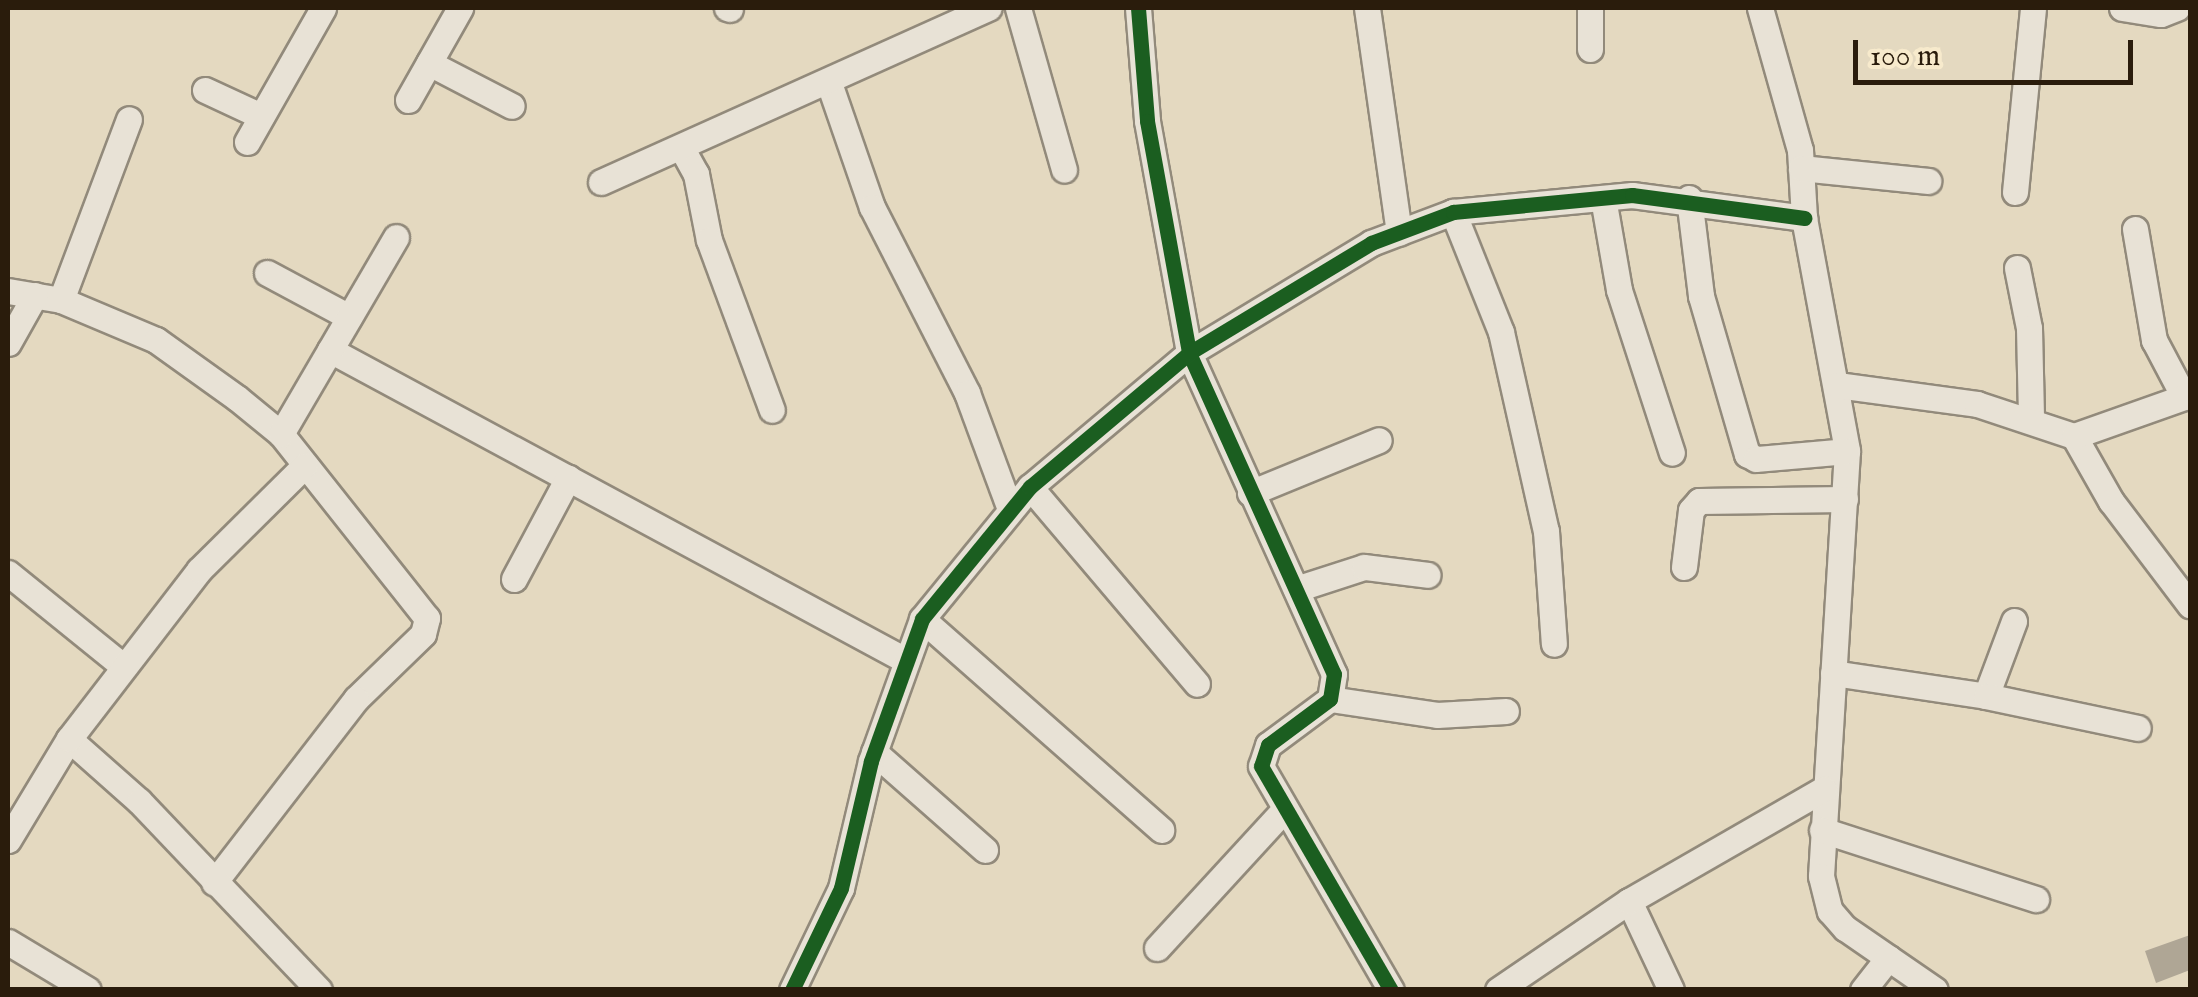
<!DOCTYPE html>
<style>
body{margin:0}
#map{position:relative;width:2198px;height:997px;overflow:hidden;background:#e4d9c0;font-family:"IM FELL English",serif}
div>[style]{position:absolute}
.building>*{inset:0;background:#afa695}
.roads{filter:drop-shadow(2px 0 #928a7b) drop-shadow(-2px 0 #928a7b) drop-shadow(0 2px #928a7b) drop-shadow(0 -2px #928a7b)}
.minor>*{height:25px;margin:-12.5px;padding:0 12.5px;transform-origin:12.5px;border-radius:12.5px;background:#e8e2d6}
.cycleway>*{height:15px;margin:-7.5px;padding:0 7.5px;transform-origin:7.5px;border-radius:7.5px;background:#1b5e20}
span{translate:-50% -50%;white-space:nowrap;text-align:center;line-height:1.15;-webkit-text-stroke:8px #f7eacc;paint-order:stroke}
.frame{position:absolute;inset:0;border:10px solid #2a1c0c;pointer-events:none}
.scale{position:absolute;left:1853px;top:40px;width:280px;height:45px;box-sizing:border-box;border:5px solid #2a1c0c;border-top:0;padding-left:12px;font-size:30px;line-height:35px;white-space:nowrap;color:#2a1c0c;-webkit-text-stroke:8px #f7eacc;paint-order:stroke}
</style>
<div id="map">
<div class="building">
<div style="clip-path:polygon(2190px 935px,2190px 970px,2156px 983px,2145px 951px)"></div>
</div>
<div class="roads">
<div class="minor">
<div style="left:727px;top:8px;width:3px;rotate:18deg"></div>
<div style="left:1018px;top:8px;width:168px;rotate:74.1deg"></div>
<div style="left:1138px;top:8px;width:113px;rotate:85.4deg"></div>
<div style="left:1147px;top:121px;width:236px;rotate:79.7deg"></div>
<div style="left:1189px;top:353px;width:352px;rotate:65.7deg"></div>
<div style="left:1334px;top:674px;width:25px;rotate:99deg"></div>
<div style="left:1330px;top:699px;width:77px;rotate:143.4deg"></div>
<div style="left:1268px;top:745px;width:22px;rotate:108deg"></div>
<div style="left:1261px;top:766px;width:259px;rotate:59.9deg"></div>
<div style="left:1367px;top:8px;width:227px;rotate:81.9deg"></div>
<div style="left:1590px;top:8px;width:41px;rotate:90deg"></div>
<div style="left:1760px;top:8px;width:148px;rotate:74.3deg"></div>
<div style="left:1800px;top:150px;width:68px;rotate:86.6deg"></div>
<div style="left:1804px;top:218px;width:237px;rotate:79.5deg"></div>
<div style="left:1847px;top:451px;width:426px;rotate:93.5deg"></div>
<div style="left:1821px;top:876px;width:36px;rotate:76deg"></div>
<div style="left:1830px;top:911px;width:23px;rotate:49deg"></div>
<div style="left:1845px;top:928px;width:109px;rotate:34.6deg"></div>
<div style="left:2122px;top:8px;width:39px;rotate:9deg"></div>
<div style="left:2161px;top:14px;width:17px;rotate:-21deg"></div>
<div style="left:429px;top:63px;width:93px;rotate:27.4deg"></div>
<div style="left:829px;top:83px;width:131px;rotate:70.9deg"></div>
<div style="left:872px;top:207px;width:209px;rotate:62.9deg"></div>
<div style="left:967px;top:393px;width:124px;rotate:69.7deg"></div>
<div style="left:205px;top:90px;width:62px;rotate:24.9deg"></div>
<div style="left:408px;top:100px;width:106px;rotate:-60.5deg"></div>
<div style="left:247px;top:142px;width:154px;rotate:-60.4deg"></div>
<div style="left:681px;top:147px;width:31px;rotate:61deg"></div>
<div style="left:696px;top:174px;width:67px;rotate:78.9deg"></div>
<div style="left:709px;top:240px;width:181px;rotate:69.7deg"></div>
<div style="left:1801px;top:168px;width:128px;rotate:5.8deg"></div>
<div style="left:601px;top:182px;width:425px;rotate:-24.2deg"></div>
<div style="left:2015px;top:192px;width:185px;rotate:-84.4deg"></div>
<div style="left:1603px;top:198px;width:93px;rotate:80.1deg"></div>
<div style="left:1619px;top:290px;width:171px;rotate:72deg"></div>
<div style="left:1689px;top:198px;width:99px;rotate:83deg"></div>
<div style="left:1701px;top:296px;width:165px;rotate:73.8deg"></div>
<div style="left:1747px;top:454px;width:10px;rotate:29deg"></div>
<div style="left:1756px;top:459px;width:91px;rotate:-5deg"></div>
<div style="left:1453px;top:212px;width:129px;rotate:68.2deg"></div>
<div style="left:1501px;top:332px;width:204px;rotate:77.3deg"></div>
<div style="left:1546px;top:531px;width:113px;rotate:86deg"></div>
<div style="left:2135px;top:229px;width:113px;rotate:80.3deg"></div>
<div style="left:2154px;top:340px;width:64px;rotate:62.2deg"></div>
<div style="left:2184px;top:397px;width:6px;rotate:-18deg"></div>
<div style="left:2017px;top:268px;width:61px;rotate:78.7deg"></div>
<div style="left:2029px;top:328px;width:90px;rotate:88.7deg"></div>
<div style="left:267px;top:273px;width:93px;rotate:28.2deg"></div>
<div style="left:8px;top:291px;width:54px;rotate:9.6deg"></div>
<div style="left:61px;top:300px;width:103px;rotate:22.8deg"></div>
<div style="left:156px;top:340px;width:100px;rotate:35.6deg"></div>
<div style="left:237px;top:398px;width:57px;rotate:39.3deg"></div>
<div style="left:281px;top:434px;width:235px;rotate:51.6deg"></div>
<div style="left:427px;top:618px;width:16px;rotate:104deg"></div>
<div style="left:423px;top:634px;width:93px;rotate:135.9deg"></div>
<div style="left:356px;top:699px;width:232px;rotate:127.7deg"></div>
<div style="left:61px;top:300px;width:193px;rotate:-69.4deg"></div>
<div style="left:8px;top:343px;width:55px;rotate:-60.6deg"></div>
<div style="left:330px;top:350px;width:655px;rotate:28.32deg"></div>
<div style="left:1837px;top:385px;width:141px;rotate:7.7deg"></div>
<div style="left:1977px;top:404px;width:102px;rotate:18.3deg"></div>
<div style="left:2074px;top:436px;width:75px;rotate:60.4deg"></div>
<div style="left:2111px;top:501px;width:131px;rotate:52.8deg"></div>
<div style="left:281px;top:434px;width:228px;rotate:-59.7deg"></div>
<div style="left:2074px;top:436px;width:117px;rotate:-19.5deg"></div>
<div style="left:1030px;top:487px;width:258px;rotate:49.7deg"></div>
<div style="left:1250px;top:493px;width:139px;rotate:-22.3deg"></div>
<div style="left:1684px;top:567px;width:57px;rotate:-83deg"></div>
<div style="left:1691px;top:510px;width:12px;rotate:-48deg"></div>
<div style="left:1699px;top:501px;width:146px;rotate:-0.8deg"></div>
<div style="left:8px;top:573px;width:149px;rotate:39deg"></div>
<div style="left:514px;top:579px;width:115px;rotate:-61.9deg"></div>
<div style="left:1296px;top:589px;width:71px;rotate:-17.9deg"></div>
<div style="left:1364px;top:567px;width:64px;rotate:7.1deg"></div>
<div style="left:922px;top:619px;width:319px;rotate:41.4deg"></div>
<div style="left:1833px;top:673px;width:155px;rotate:8.5deg"></div>
<div style="left:1986px;top:696px;width:80px;rotate:-69.5deg"></div>
<div style="left:1986px;top:696px;width:155px;rotate:11.9deg"></div>
<div style="left:1330px;top:699px;width:108px;rotate:8.5deg"></div>
<div style="left:1437px;top:715px;width:69px;rotate:-3.3deg"></div>
<div style="left:69px;top:739px;width:94px;rotate:41.5deg"></div>
<div style="left:139px;top:801px;width:261px;rotate:46.4deg"></div>
<div style="left:874px;top:752px;width:148px;rotate:41.4deg"></div>
<div style="left:1822px;top:830px;width:225px;rotate:17.9deg"></div>
<div style="left:8px;top:840px;width:118px;rotate:-58.9deg"></div>
<div style="left:69px;top:739px;width:213px;rotate:-52.4deg"></div>
<div style="left:199px;top:570px;width:149px;rotate:-44.7deg"></div>
<div style="left:1629px;top:901px;width:98px;rotate:64.7deg"></div>
<div style="left:8px;top:942px;width:93px;rotate:31deg"></div>
<div style="left:1157px;top:948px;width:188px;rotate:-47.4deg"></div>
<div style="left:792px;top:990px;width:113px;rotate:-64.3deg"></div>
<div style="left:841px;top:888px;width:130px;rotate:-76.7deg"></div>
<div style="left:871px;top:761px;width:151px;rotate:-70.2deg"></div>
<div style="left:922px;top:619px;width:171px;rotate:-50.7deg"></div>
<div style="left:1030px;top:487px;width:208px;rotate:-40.1deg"></div>
<div style="left:1189px;top:353px;width:213px;rotate:-31.1deg"></div>
<div style="left:1371px;top:243px;width:88px;rotate:-20.7deg"></div>
<div style="left:1453px;top:212px;width:180px;rotate:-5.4deg"></div>
<div style="left:1632px;top:195px;width:174px;rotate:7.6deg"></div>
<div style="left:1498px;top:990px;width:158px;rotate:-34.2deg"></div>
<div style="left:1629px;top:901px;width:225px;rotate:-29.9deg"></div>
<div style="left:1863px;top:990px;width:41px;rotate:-52deg"></div>
</div>
</div>
<div class="cycleway">
<div style="left:1138px;top:8px;width:113px;rotate:85.4deg"></div>
<div style="left:1147px;top:121px;width:236px;rotate:79.7deg"></div>
<div style="left:1189px;top:353px;width:352px;rotate:65.7deg"></div>
<div style="left:1334px;top:674px;width:25px;rotate:99deg"></div>
<div style="left:1330px;top:699px;width:77px;rotate:143.4deg"></div>
<div style="left:1268px;top:745px;width:22px;rotate:108deg"></div>
<div style="left:1261px;top:766px;width:259px;rotate:59.9deg"></div>
<div style="left:792px;top:990px;width:113px;rotate:-64.3deg"></div>
<div style="left:841px;top:888px;width:130px;rotate:-76.7deg"></div>
<div style="left:871px;top:761px;width:151px;rotate:-70.2deg"></div>
<div style="left:922px;top:619px;width:171px;rotate:-50.7deg"></div>
<div style="left:1030px;top:487px;width:208px;rotate:-40.1deg"></div>
<div style="left:1189px;top:353px;width:213px;rotate:-31.1deg"></div>
<div style="left:1371px;top:243px;width:88px;rotate:-20.7deg"></div>
<div style="left:1453px;top:212px;width:180px;rotate:-5.4deg"></div>
<div style="left:1632px;top:195px;width:174px;rotate:7.6deg"></div>
</div>
<div class="frame"></div>
<div class="scale">100 m</div>
</div>
